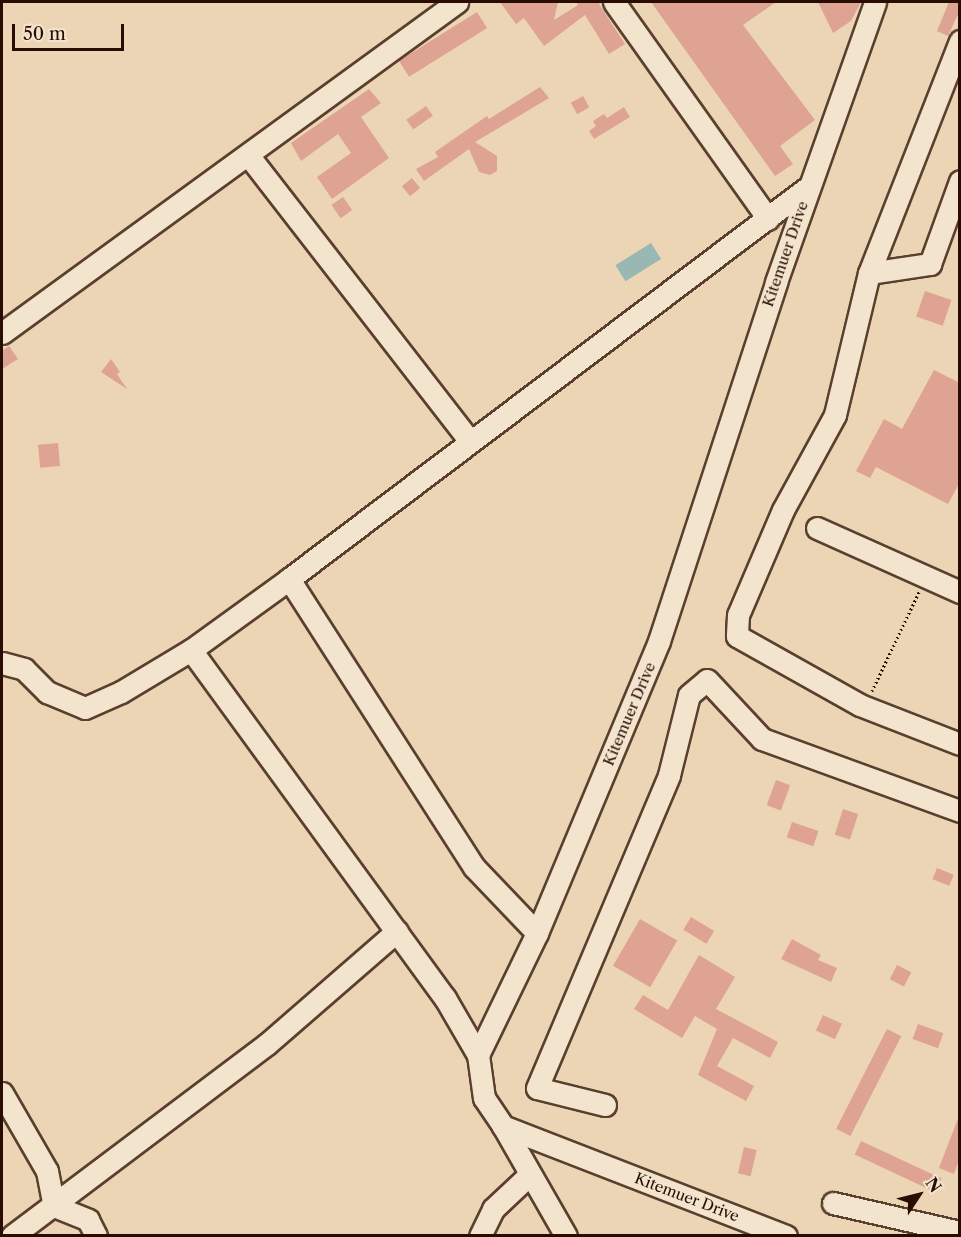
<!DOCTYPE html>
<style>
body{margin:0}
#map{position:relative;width:961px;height:1237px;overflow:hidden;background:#ecd5b4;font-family:"Libre Caslon Text",serif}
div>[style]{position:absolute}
.water>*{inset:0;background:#9ab8b3;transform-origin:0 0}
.building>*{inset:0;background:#dea392;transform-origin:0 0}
.path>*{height:3px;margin-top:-1.5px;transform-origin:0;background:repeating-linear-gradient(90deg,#290d02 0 1.5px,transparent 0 4.5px)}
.roads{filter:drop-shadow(2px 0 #5a3f2e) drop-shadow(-2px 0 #5a3f2e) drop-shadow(0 2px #5a3f2e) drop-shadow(0 -2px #5a3f2e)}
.minor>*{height:21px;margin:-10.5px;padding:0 10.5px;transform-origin:10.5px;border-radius:10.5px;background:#f3e4ce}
span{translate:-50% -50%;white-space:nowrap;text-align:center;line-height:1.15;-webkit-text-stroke:4.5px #f3e4ce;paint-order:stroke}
.street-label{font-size:15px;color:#290d02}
.frame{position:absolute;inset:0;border:3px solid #290d02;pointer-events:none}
.north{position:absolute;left:889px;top:1165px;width:60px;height:60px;-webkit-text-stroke:4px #f3e4ce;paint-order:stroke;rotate:55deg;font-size:16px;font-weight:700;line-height:24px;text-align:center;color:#290d02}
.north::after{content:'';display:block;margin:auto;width:21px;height:27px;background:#290d02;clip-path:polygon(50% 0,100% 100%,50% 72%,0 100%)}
.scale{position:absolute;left:12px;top:24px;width:112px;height:27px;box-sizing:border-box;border:3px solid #290d02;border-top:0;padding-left:8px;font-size:18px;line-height:21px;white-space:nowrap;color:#290d02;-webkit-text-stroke:4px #f3e4ce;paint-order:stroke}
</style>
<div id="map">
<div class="water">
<div style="left:651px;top:243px;width:19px;height:42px;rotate:58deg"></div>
</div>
<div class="building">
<div style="clip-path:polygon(500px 2px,558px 2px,554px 20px,578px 5px,576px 2px,602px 2px,599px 4px,625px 44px,609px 54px,585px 15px,544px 46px,524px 18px,516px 24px)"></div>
<div style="clip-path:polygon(651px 2px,776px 2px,743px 25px,815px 120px,780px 146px,793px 164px,775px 176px)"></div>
<div style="clip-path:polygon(818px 2px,861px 2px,851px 21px,833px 33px)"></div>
<div style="clip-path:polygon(949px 2px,960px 2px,960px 10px,948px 36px,937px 31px)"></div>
<div style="left:477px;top:12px;width:19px;height:92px;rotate:58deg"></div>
<div style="clip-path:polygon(540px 87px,549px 98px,475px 142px,497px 156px,497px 171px,490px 175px,479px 172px,469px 149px,424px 181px,416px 169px,438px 157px,435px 152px,487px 116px,489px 119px)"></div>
<div style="clip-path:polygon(369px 89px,381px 103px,361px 117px,389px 158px,332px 199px,317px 177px,351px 153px,338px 134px,301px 161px,291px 143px)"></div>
<div style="left:583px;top:96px;width:13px;height:14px;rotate:61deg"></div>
<div style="left:426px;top:106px;width:12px;height:24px;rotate:55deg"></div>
<div style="clip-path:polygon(624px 107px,630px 117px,594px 139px,589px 131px,596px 126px,593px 121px,604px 114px,607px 118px)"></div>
<div style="left:412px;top:178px;width:13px;height:13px;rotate:51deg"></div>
<div style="left:343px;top:197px;width:16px;height:14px;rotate:55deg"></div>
<div style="left:925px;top:291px;width:28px;height:27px;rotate:19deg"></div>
<div style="clip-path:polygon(9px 346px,18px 359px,2px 369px,2px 351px)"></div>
<div style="clip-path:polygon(111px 359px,120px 372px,117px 374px,127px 389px,101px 372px)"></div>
<div style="clip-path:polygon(934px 370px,960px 383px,960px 482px,948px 504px,876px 467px,870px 478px,856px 471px,884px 419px,902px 429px)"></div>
<div style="left:58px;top:443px;width:23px;height:20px;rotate:85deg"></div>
<div style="left:776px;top:780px;width:15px;height:27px;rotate:20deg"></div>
<div style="left:843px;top:809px;width:16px;height:27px;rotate:18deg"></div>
<div style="left:792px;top:822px;width:28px;height:16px;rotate:19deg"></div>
<div style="left:937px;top:868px;width:18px;height:12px;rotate:22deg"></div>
<div style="left:691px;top:917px;width:27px;height:15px;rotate:31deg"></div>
<div style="left:640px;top:919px;width:43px;height:54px;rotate:30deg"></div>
<div style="clip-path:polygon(792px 939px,821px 955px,818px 960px,837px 968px,831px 982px,781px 959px)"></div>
<div style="clip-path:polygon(699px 955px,735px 977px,716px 1009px,778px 1042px,770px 1058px,733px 1038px,717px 1066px,754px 1086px,746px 1101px,698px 1075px,717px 1029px,695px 1016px,682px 1038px,634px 1009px,643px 995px,668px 1010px)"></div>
<div style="left:897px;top:965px;width:16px;height:16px;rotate:27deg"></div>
<div style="left:823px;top:1015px;width:21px;height:17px;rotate:25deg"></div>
<div style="left:918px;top:1024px;width:27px;height:16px;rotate:20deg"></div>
<div style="left:887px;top:1029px;width:16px;height:112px;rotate:27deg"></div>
<div style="clip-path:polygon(959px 1116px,960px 1157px,954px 1174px,939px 1168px)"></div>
<div style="left:861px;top:1141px;width:89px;height:15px;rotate:25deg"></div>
<div style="left:744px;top:1147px;width:13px;height:27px;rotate:13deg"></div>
</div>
<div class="path">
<div style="left:872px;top:691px;width:110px;rotate:-64.6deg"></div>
</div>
<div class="roads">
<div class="minor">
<div style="left:614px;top:2px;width:266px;rotate:54.6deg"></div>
<div style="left:960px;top:41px;width:249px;rotate:111.4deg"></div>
<div style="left:869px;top:273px;width:146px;rotate:103.5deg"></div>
<div style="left:835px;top:415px;width:108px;rotate:118.7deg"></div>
<div style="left:783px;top:510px;width:114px;rotate:113.2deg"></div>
<div style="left:738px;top:615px;width:21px;rotate:93deg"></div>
<div style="left:737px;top:636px;width:141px;rotate:29.3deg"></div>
<div style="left:860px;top:705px;width:107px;rotate:21.3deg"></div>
<div style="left:248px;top:155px;width:361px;rotate:52.2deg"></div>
<div style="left:869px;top:273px;width:62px;rotate:-8.4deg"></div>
<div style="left:930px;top:264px;width:88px;rotate:-70.1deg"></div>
<div style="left:2px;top:333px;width:563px;rotate:-36.03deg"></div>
<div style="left:817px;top:528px;width:157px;rotate:24.1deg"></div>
<div style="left:289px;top:579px;width:342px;rotate:57.3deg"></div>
<div style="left:474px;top:867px;width:91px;rotate:46.3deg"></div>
<div style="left:191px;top:650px;width:431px;rotate:53.9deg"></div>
<div style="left:445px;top:998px;width:66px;rotate:59.9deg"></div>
<div style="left:2px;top:663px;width:23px;rotate:15deg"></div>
<div style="left:24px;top:669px;width:33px;rotate:45deg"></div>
<div style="left:47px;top:692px;width:41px;rotate:22.8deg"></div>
<div style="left:85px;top:708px;width:39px;rotate:-24deg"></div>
<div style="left:121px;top:692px;width:82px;rotate:-31deg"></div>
<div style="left:191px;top:650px;width:121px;rotate:-35.9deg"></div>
<div style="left:289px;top:579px;width:649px;rotate:-37.05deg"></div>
<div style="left:2px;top:1093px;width:90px;rotate:60deg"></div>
<div style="left:47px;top:1171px;width:36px;rotate:79deg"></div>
<div style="left:605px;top:1105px;width:70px;rotate:-166deg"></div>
<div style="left:537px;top:1088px;width:340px;rotate:-67.1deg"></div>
<div style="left:669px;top:775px;width:82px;rotate:-76deg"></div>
<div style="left:689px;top:695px;width:23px;rotate:-40deg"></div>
<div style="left:707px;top:680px;width:81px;rotate:47deg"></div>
<div style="left:762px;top:739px;width:211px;rotate:20deg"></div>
<div style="left:503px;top:1126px;width:127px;rotate:60.2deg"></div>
<div style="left:833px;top:1203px;width:130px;rotate:12.9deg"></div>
<div style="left:54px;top:1206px;width:37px;rotate:22deg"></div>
<div style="left:88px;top:1220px;width:18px;rotate:63deg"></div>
<div style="left:12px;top:1236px;width:319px;rotate:-37deg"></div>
<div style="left:267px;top:1044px;width:172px;rotate:-41deg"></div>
<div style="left:480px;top:1236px;width:30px;rotate:-64deg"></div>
<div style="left:493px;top:1209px;width:48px;rotate:-43.3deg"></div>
<div style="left:786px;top:1236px;width:304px;rotate:-158.8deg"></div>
<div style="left:503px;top:1126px;width:34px;rotate:-124deg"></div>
<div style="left:484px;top:1098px;width:43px;rotate:-97.9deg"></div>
<div style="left:478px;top:1055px;width:136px;rotate:-64.2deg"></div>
<div style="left:537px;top:933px;width:316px;rotate:-67.3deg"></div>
<div style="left:659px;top:641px;width:378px;rotate:-71.9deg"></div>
<div style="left:776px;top:282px;width:297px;rotate:-70.5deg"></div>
</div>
</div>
<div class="street-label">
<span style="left:785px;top:254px;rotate:-71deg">Kitemuer Drive</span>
<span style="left:629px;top:714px;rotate:-67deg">Kitemuer Drive</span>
<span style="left:687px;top:1197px;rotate:21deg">Kitemuer Drive</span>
</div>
<div class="frame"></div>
<div class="north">N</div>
<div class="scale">50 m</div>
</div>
